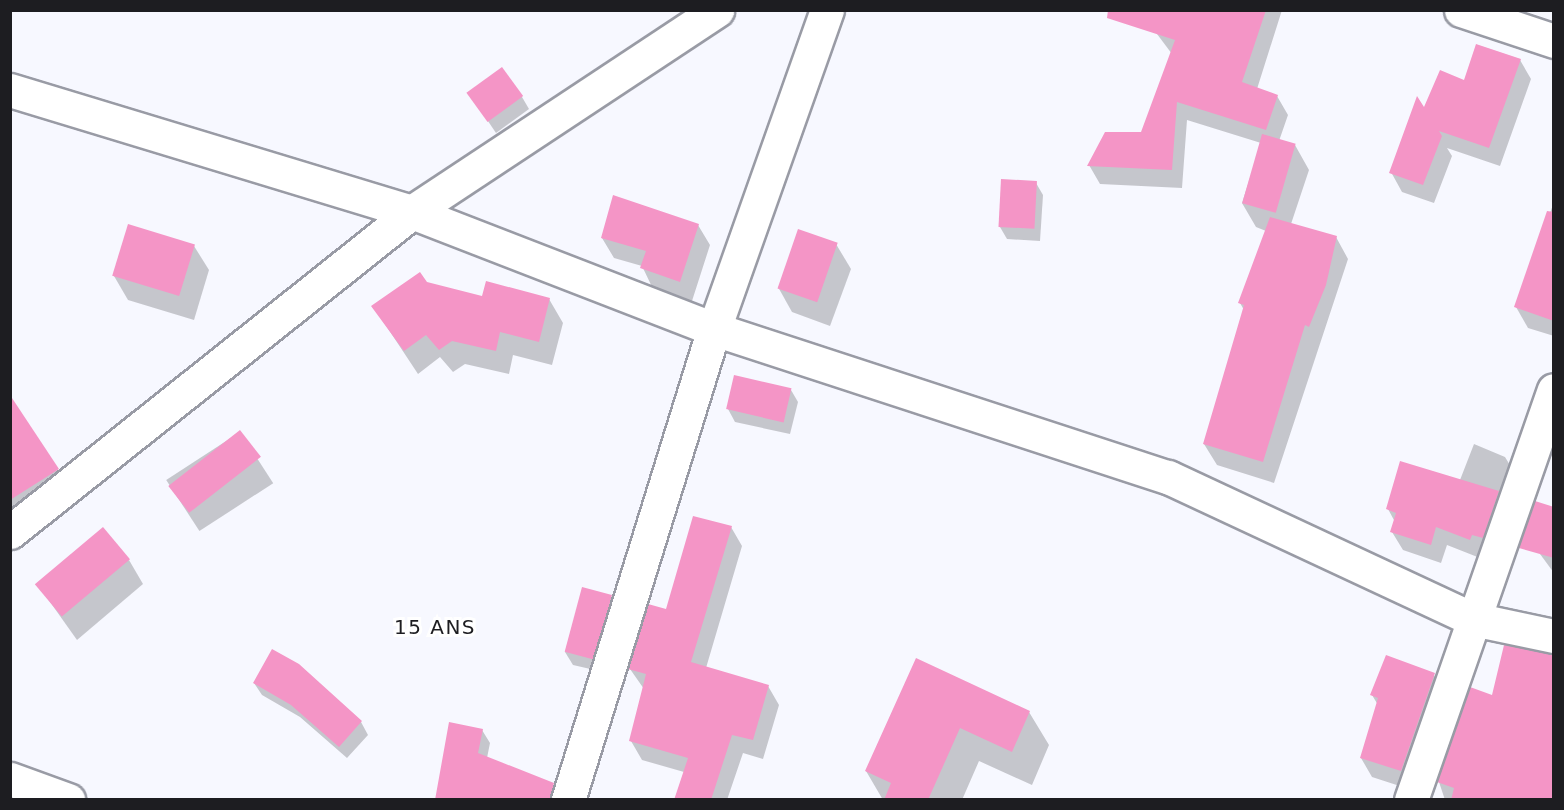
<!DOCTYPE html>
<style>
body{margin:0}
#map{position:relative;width:1564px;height:810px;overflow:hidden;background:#f7f8ff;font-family:"DejaVu Sans",sans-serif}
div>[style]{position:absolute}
.shadow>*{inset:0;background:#0003;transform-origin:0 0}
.building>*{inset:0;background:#f495c6;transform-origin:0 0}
.roads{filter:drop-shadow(2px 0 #999ba5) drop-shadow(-2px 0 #999ba5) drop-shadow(0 2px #999ba5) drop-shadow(0 -2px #999ba5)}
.minor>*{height:33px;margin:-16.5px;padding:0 16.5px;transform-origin:16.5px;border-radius:16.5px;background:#fff}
.major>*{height:33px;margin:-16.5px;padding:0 16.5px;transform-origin:16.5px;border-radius:16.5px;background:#fff}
span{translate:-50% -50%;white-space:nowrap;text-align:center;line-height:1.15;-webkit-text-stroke:6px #fff;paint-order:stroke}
.neighbourhood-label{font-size:20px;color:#1d1d21;letter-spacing:1.5px}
.frame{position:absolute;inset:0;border:12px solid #1d1d21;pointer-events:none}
</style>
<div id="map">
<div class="shadow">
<div style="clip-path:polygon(1165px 10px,1282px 10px,1257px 89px,1277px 96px,1288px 115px,1279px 141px,1295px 145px,1309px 170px,1291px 224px,1336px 237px,1348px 259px,1274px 483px,1217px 465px,1204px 444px,1244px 310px,1240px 303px,1266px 231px,1256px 227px,1242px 203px,1261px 143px,1187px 120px,1182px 188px,1100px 184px,1089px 165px,1142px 133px,1172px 54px,1157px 34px)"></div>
<div style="clip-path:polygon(1520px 60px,1531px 79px,1500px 166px,1447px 148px,1452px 156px,1434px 203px,1402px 192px,1391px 172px,1424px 110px,1465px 82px)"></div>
<div style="clip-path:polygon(469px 93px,522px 97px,529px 109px,496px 133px)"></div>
<div style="clip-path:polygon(1036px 183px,1043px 195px,1040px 241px,1007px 239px,1000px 227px)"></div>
<div style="clip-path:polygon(1554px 202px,1554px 336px,1528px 328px,1516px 307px)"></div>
<div style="clip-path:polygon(698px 225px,710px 245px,692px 301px,653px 289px,642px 266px,614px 258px,602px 238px)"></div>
<div style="clip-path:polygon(836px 244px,851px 269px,830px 326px,792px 312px,778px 287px)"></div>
<div style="clip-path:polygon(194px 246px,209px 270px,194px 320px,128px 300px,114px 276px)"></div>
<div style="clip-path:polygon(426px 284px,483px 298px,549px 299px,563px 323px,552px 365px,513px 355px,509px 374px,465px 364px,453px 372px,440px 357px,418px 374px,373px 306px)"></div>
<div style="clip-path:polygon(791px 390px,798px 402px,790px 434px,735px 422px,728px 409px)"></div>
<div style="clip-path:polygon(10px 398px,68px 488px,10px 527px)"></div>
<div style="left:240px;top:432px;width:61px;height:88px;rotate:57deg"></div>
<div style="clip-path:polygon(1474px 444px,1505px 457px,1516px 475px,1480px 558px,1447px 545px,1441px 563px,1403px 550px,1392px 532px,1395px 522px,1388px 509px,1460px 480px)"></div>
<div style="clip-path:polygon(1554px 512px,1554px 573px,1540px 554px)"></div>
<div style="clip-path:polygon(731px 527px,742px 546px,706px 668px,768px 686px,779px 705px,763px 759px,743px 753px,727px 800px,680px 800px,684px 772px,642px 760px,631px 741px,644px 689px,630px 669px,667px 611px)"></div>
<div style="clip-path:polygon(129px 560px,143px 584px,77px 640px,38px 585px)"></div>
<div style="clip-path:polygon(611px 596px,618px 609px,599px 671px,573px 665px,565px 652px)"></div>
<div style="clip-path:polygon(917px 660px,1029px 712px,1049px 745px,1032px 785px,979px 761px,962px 800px,883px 800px,866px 771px)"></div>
<div style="clip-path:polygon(1434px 675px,1445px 694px,1412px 790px,1372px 777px,1361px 758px,1378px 705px,1372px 695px)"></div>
<div style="clip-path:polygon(254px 683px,361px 722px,368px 735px,347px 758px,300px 717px,262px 695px)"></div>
<div style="clip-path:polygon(1493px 697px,1554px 800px,1445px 800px,1439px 782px)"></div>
<div style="clip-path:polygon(482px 730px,490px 743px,487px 758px,552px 785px,559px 800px,436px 800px)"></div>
</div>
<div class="building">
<div style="clip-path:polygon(1108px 10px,1266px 10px,1242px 82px,1278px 95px,1266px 130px,1177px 102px,1172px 170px,1087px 166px,1105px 132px,1141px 132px,1175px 40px,1107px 18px)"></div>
<div style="clip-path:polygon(1476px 44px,1521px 59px,1489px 148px,1439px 131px,1442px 136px,1423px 185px,1389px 173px,1417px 96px,1424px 107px,1440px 70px,1464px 80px)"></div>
<div style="left:502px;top:67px;width:36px;height:44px;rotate:54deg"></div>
<div style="left:1262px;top:134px;width:35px;height:72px;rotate:16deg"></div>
<div style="left:1001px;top:179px;width:36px;height:48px;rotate:3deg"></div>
<div style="clip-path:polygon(613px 195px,699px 224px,680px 282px,640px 268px,646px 251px,601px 238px)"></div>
<div style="clip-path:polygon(1547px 211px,1554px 212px,1554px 321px,1514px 307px)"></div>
<div style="clip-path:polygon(1270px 217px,1337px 236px,1326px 285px,1309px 327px,1305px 325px,1263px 462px,1203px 444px,1244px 305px,1238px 303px)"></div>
<div style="left:128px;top:224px;width:70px;height:54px;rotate:17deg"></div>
<div style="left:798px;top:229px;width:42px;height:63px;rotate:19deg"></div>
<div style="clip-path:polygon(420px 272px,427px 282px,482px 296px,486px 281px,550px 298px,539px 342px,500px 332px,496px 351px,452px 341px,439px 350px,426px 335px,404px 351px,371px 306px)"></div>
<div style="left:734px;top:375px;width:59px;height:35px;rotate:13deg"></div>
<div style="clip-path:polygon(10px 395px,59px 469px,10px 500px)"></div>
<div style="left:240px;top:430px;width:34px;height:91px;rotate:52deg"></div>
<div style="clip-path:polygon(1400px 461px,1499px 491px,1483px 538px,1472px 535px,1470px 540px,1436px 527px,1431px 545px,1390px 532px,1396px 513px,1386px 509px)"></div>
<div style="clip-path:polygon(1535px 501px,1554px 507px,1554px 558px,1519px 548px)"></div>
<div style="clip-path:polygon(693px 516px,732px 526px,691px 662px,769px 685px,753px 740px,732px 735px,711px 800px,674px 800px,688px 758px,629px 741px,646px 674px,628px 669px,648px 604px,666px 609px)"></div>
<div style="left:103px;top:527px;width:42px;height:89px;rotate:50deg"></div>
<div style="left:582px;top:587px;width:31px;height:67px;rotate:15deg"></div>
<div style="clip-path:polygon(1504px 645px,1554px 654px,1554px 800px,1451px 800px,1454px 788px,1437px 782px,1470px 687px,1492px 695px)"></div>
<div style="clip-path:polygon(272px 649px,299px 664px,362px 721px,339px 747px,291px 705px,253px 683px)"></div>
<div style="clip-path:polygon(1386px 655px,1435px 673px,1401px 771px,1360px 758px,1378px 698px,1370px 695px)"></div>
<div style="clip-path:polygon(916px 658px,1030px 711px,1012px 752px,960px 728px,928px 800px,884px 800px,891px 783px,865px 771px)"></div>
<div style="clip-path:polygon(449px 722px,483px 729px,478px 753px,554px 783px,550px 800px,435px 800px)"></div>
</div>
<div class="roads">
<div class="minor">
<div style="left:10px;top:90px;width:420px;rotate:16.9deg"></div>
<div style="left:412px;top:212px;width:324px;rotate:21.2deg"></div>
<div style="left:714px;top:329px;width:478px;rotate:18.1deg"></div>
<div style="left:1168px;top:477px;width:336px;rotate:25deg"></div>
<div style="left:1473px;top:619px;width:83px;rotate:11.9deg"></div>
<div style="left:10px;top:532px;width:514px;rotate:-38.52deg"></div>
<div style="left:412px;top:212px;width:366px;rotate:-33.5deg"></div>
<div style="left:10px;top:779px;width:62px;rotate:19.9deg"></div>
<div style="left:568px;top:800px;width:493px;rotate:-72.8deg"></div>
<div style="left:714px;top:329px;width:338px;rotate:-70.5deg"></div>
<div style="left:1411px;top:800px;width:434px;rotate:-70.8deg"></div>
</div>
<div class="major">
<div style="left:1461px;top:10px;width:98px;rotate:18.4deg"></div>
</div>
</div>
<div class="neighbourhood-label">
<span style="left:435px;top:627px">15 ANS</span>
</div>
<div class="frame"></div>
</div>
